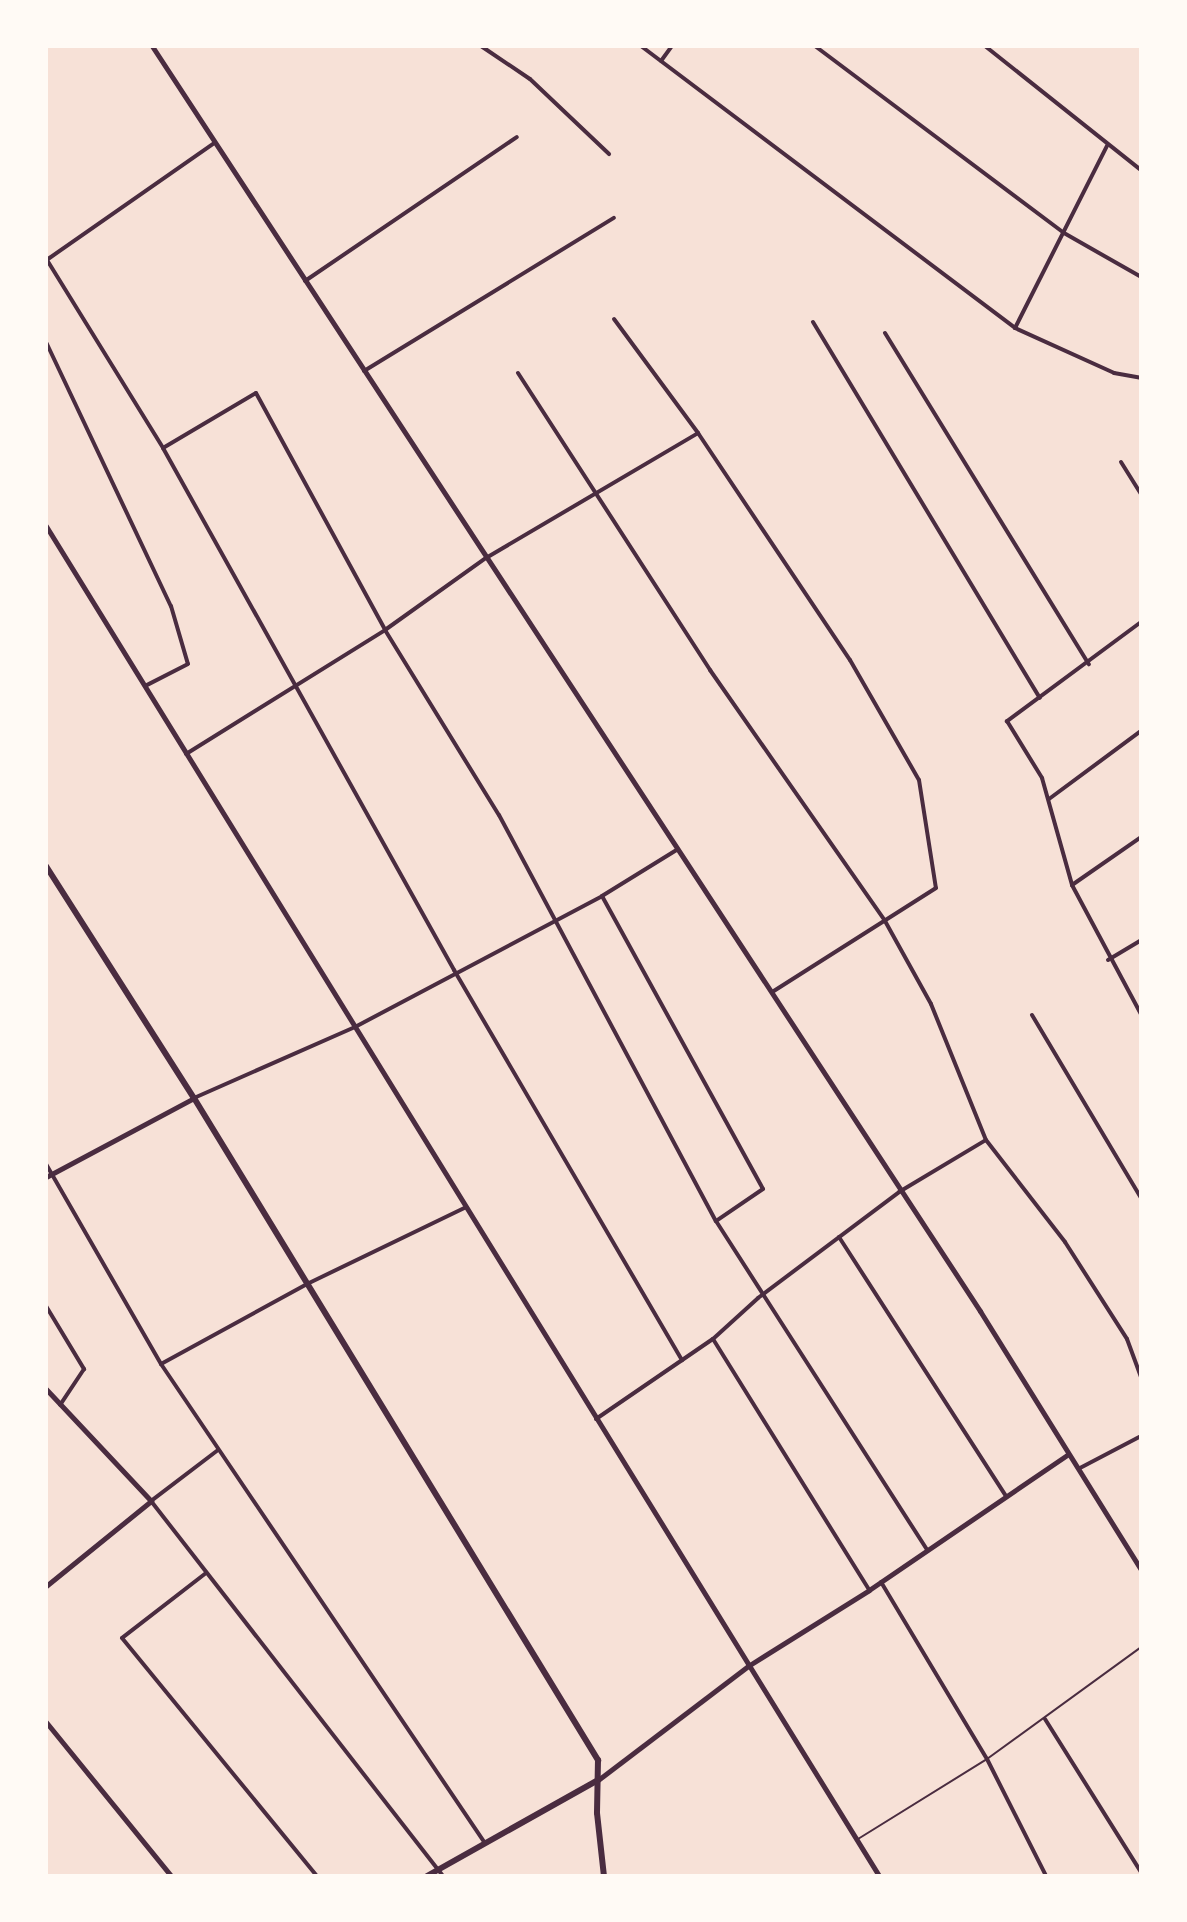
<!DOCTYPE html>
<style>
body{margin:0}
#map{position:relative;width:1187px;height:1922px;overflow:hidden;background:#f7e1d7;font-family:"DM Sans",sans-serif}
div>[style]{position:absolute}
.service>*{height:2px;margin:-1px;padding:0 1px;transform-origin:1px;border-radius:1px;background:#4a2c40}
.minor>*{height:4px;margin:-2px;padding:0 2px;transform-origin:2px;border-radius:2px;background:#4a2c40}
.tertiary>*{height:5px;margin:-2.5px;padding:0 2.5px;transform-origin:2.5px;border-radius:2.5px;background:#4a2c40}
.secondary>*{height:6px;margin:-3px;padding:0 3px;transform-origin:3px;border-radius:3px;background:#4a2c40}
.primary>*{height:6px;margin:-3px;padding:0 3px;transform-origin:3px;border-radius:3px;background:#4a2c40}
span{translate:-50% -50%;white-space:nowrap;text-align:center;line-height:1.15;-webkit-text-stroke:8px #fffaf5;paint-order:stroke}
.frame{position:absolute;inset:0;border:48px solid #fffaf5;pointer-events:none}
</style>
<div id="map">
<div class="service">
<div style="left:858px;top:1839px;width:152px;rotate:-31.8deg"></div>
<div style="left:987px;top:1759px;width:190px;rotate:-36deg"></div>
</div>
<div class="minor">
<div style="left:481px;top:46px;width:59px;rotate:34deg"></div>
<div style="left:530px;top:79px;width:109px;rotate:43.5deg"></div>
<div style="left:641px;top:46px;width:468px;rotate:37deg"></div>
<div style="left:1015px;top:328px;width:109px;rotate:24.4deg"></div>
<div style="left:1114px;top:373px;width:27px;rotate:10deg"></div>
<div style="left:815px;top:46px;width:311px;rotate:36.9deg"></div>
<div style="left:1064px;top:233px;width:89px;rotate:29.7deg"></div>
<div style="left:985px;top:46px;width:199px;rotate:38.5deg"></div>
<div style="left:661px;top:61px;width:19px;rotate:-54deg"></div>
<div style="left:48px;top:259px;width:203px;rotate:-34.9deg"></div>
<div style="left:47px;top:260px;width:221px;rotate:58.3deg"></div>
<div style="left:163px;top:448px;width:598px;rotate:60.86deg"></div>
<div style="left:454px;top:970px;width:452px;rotate:59.7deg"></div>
<div style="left:305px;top:281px;width:256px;rotate:-34.2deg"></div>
<div style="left:614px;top:319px;width:142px;rotate:53.6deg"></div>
<div style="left:698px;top:433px;width:273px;rotate:56.2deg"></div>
<div style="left:850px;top:660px;width:138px;rotate:60.1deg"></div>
<div style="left:919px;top:780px;width:109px;rotate:81.1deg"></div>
<div style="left:936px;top:888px;width:194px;rotate:147.6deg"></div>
<div style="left:813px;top:322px;width:439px;rotate:58.9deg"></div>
<div style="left:1015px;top:328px;width:204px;rotate:-63.2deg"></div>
<div style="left:885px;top:333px;width:389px;rotate:58.4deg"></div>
<div style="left:46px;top:342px;width:292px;rotate:64.7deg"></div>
<div style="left:171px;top:606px;width:60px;rotate:73.7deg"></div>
<div style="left:188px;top:664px;width:48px;rotate:152.9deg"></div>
<div style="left:364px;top:371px;width:293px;rotate:-31.5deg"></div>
<div style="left:518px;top:373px;width:354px;rotate:57.1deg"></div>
<div style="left:710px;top:670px;width:306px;rotate:55.1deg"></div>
<div style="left:885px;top:921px;width:95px;rotate:61deg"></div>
<div style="left:931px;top:1004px;width:147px;rotate:68deg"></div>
<div style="left:986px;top:1140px;width:129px;rotate:52.2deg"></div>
<div style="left:1065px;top:1242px;width:115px;rotate:57.4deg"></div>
<div style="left:1127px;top:1339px;width:40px;rotate:69.8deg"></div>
<div style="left:163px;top:448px;width:108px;rotate:-30.6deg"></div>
<div style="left:256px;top:393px;width:270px;rotate:61.4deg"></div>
<div style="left:385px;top:630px;width:217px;rotate:58.4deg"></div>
<div style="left:499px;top:815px;width:460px;rotate:61.9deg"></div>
<div style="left:716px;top:1221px;width:391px;rotate:57.3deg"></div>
<div style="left:1121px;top:462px;width:38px;rotate:58deg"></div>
<div style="left:1141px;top:622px;width:167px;rotate:143.5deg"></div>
<div style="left:1007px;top:721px;width:67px;rotate:58.4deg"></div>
<div style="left:1042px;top:778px;width:111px;rotate:74.3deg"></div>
<div style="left:1072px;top:885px;width:146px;rotate:61.9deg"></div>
<div style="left:186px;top:754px;width:234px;rotate:-31.9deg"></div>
<div style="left:385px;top:630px;width:124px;rotate:-35.5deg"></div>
<div style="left:486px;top:558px;width:246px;rotate:-30.5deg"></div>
<div style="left:1049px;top:799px;width:114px;rotate:-36.5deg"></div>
<div style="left:1072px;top:885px;width:84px;rotate:-34.8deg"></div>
<div style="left:602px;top:896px;width:334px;rotate:61.2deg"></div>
<div style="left:763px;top:1189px;width:57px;rotate:145.8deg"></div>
<div style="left:1108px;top:960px;width:39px;rotate:-31deg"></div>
<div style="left:1032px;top:1015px;width:213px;rotate:59.2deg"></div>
<div style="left:194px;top:1098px;width:176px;rotate:-23.8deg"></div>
<div style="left:355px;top:1027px;width:280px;rotate:-27.9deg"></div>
<div style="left:602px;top:896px;width:89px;rotate:-31.7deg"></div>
<div style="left:46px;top:1164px;width:231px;rotate:60.1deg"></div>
<div style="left:161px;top:1364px;width:578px;rotate:55.93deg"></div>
<div style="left:839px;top:1237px;width:308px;rotate:57.2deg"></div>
<div style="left:46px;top:1306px;width:74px;rotate:58.9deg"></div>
<div style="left:84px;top:1369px;width:43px;rotate:123.7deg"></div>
<div style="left:713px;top:1339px;width:296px;rotate:58.1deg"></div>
<div style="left:161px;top:1364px;width:166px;rotate:-28.7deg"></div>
<div style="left:307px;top:1284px;width:177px;rotate:-25.8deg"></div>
<div style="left:596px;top:1419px;width:142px;rotate:-34.4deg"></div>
<div style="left:713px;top:1339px;width:61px;rotate:-42.3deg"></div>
<div style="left:758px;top:1298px;width:176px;rotate:-36.9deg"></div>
<div style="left:899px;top:1192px;width:101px;rotate:-30.9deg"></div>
<div style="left:218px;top:1450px;width:84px;rotate:142.7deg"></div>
<div style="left:151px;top:1501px;width:475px;rotate:52.1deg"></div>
<div style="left:1080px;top:1468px;width:69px;rotate:-27.7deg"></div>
<div style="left:206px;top:1573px;width:106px;rotate:142.3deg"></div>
<div style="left:122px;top:1638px;width:308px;rotate:50.7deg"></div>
<div style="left:881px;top:1582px;width:206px;rotate:59.1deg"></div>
<div style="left:987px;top:1759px;width:131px;rotate:63.2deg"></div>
<div style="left:1045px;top:1719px;width:181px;rotate:57.9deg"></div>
</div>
<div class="tertiary">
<div style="left:152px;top:46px;width:1512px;rotate:56.79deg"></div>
<div style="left:980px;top:1311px;width:305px;rotate:58.1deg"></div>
<div style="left:46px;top:526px;width:1586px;rotate:58.32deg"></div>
<div style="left:46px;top:1177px;width:168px;rotate:-28.1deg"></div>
<div style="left:46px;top:1389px;width:154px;rotate:46.8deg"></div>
<div style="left:151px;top:1501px;width:135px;rotate:141deg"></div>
<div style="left:46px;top:1722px;width:198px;rotate:50.9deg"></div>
<div style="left:598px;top:1780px;width:188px;rotate:-37.2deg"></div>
<div style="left:748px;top:1666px;width:143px;rotate:-32.1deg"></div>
<div style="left:869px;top:1590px;width:241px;rotate:-34.3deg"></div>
</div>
<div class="secondary">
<div style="left:427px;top:1876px;width:196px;rotate:-29.3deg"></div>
</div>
<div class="primary">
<div style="left:46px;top:866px;width:275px;rotate:57.5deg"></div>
<div style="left:194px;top:1098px;width:776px;rotate:58.61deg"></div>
<div style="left:598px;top:1760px;width:53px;rotate:91.1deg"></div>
<div style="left:597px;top:1813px;width:63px;rotate:83.7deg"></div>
</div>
<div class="frame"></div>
</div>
